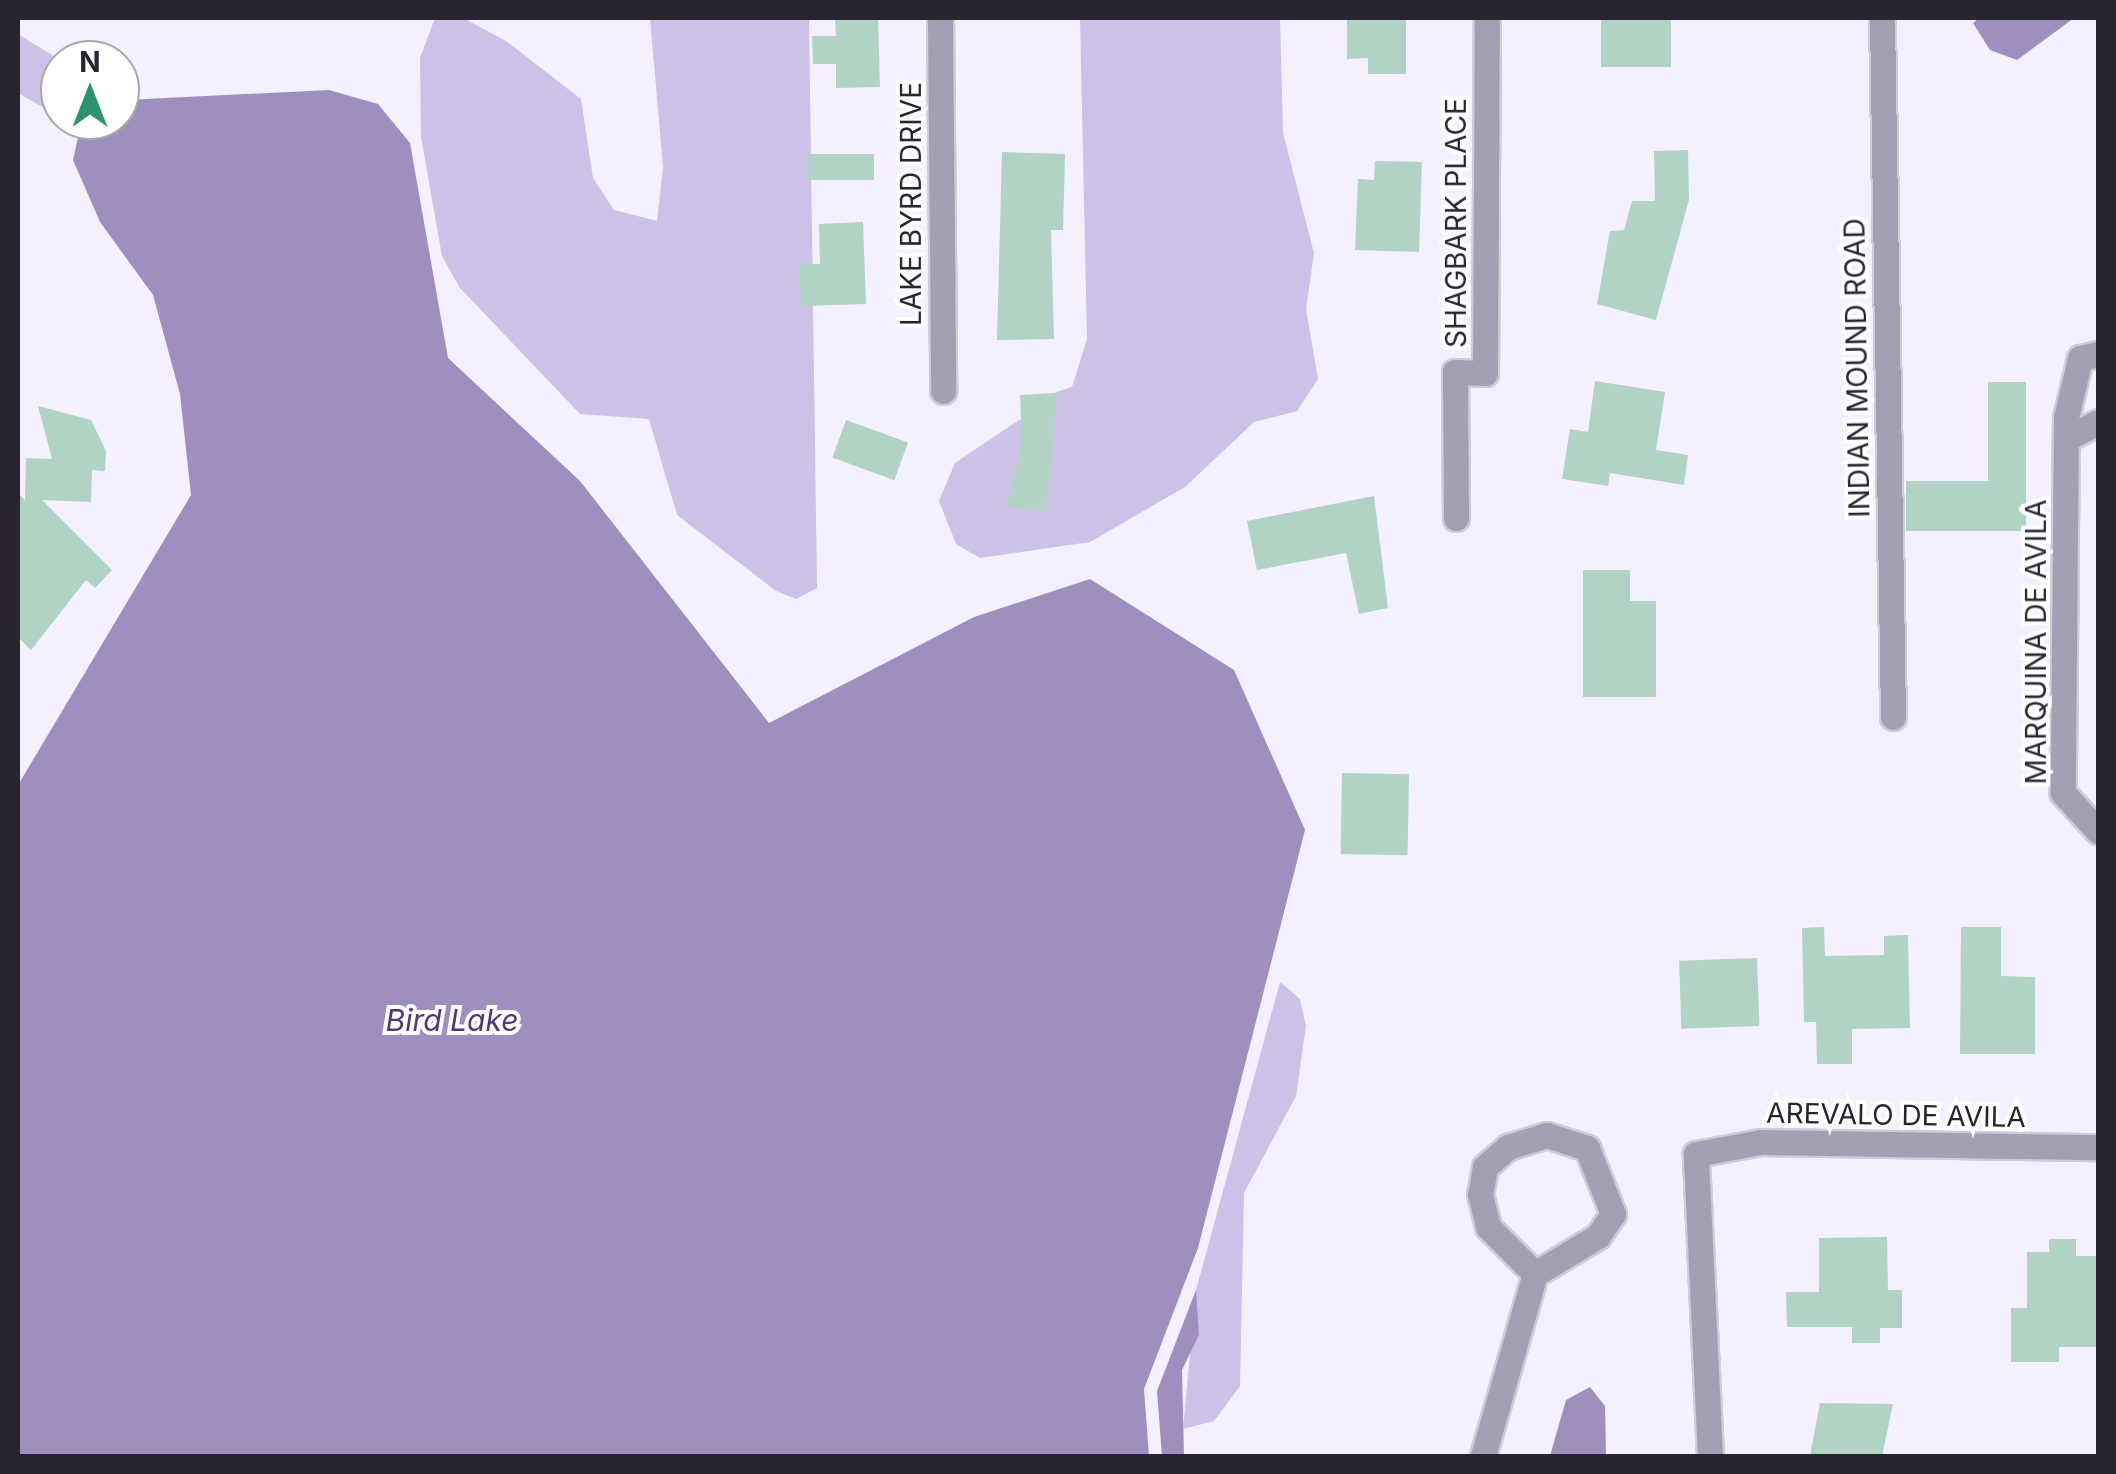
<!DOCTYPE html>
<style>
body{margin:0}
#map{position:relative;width:2116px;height:1474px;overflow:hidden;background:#f4f0fd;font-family:Inter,sans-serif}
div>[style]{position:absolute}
.green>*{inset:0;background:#ccc1e7}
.water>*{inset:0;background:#9e8fbf}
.building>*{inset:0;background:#b0d3c3;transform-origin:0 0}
.roads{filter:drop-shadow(2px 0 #cfcbd8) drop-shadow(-2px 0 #cfcbd8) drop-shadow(0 2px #cfcbd8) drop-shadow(0 -2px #cfcbd8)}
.minor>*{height:25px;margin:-12.5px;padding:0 12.5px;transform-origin:12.5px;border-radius:12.5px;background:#a59fb4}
span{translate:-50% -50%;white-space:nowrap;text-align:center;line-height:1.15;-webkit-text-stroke:8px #fff;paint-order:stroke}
.street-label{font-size:28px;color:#282430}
.water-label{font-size:30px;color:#503976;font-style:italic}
.frame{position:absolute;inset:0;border:20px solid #282430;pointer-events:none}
.north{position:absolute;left:40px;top:40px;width:100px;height:100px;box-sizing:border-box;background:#fff;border:2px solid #a9a7ac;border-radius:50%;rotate:0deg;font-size:28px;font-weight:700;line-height:40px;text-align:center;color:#282430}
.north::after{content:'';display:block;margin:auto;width:35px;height:45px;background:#2d926e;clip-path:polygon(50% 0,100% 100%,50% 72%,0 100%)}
</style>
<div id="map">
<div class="green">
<div style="clip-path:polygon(435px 18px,463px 18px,506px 41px,581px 99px,593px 178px,614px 210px,657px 221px,663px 167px,650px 18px,809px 18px,817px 588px,796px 599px,776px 591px,677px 515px,649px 419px,580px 414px,460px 288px,442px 256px,421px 137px,420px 58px)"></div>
<div style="clip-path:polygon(1080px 18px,1280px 18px,1283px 133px,1314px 253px,1306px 309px,1318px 379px,1297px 411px,1254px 422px,1185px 487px,1090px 542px,980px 558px,956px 544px,939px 501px,955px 463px,1019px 420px,1045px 414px,1056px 392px,1072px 387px,1087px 339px)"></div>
<div style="clip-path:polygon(18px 34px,60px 60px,60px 117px,18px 93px)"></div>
<div style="clip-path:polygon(1280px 982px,1300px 999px,1306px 1026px,1296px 1096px,1244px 1193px,1240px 1386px,1214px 1421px,1183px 1429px,1196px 1290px)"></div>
</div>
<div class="water">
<div style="clip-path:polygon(1979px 18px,2074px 18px,2017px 60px,1990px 50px,1973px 23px)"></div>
<div style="clip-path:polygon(329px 90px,378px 104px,410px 143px,448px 358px,580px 481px,769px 723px,974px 617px,1090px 579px,1234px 670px,1305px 830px,1198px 1248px,1144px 1389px,1149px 1456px,18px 1456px,18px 785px,191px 495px,180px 394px,153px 295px,100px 222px,73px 160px,82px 120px,120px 120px,125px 100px)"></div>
<div style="clip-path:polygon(1196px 1290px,1199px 1335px,1182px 1370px,1184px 1456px,1162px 1456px,1157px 1391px)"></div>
<div style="clip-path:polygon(1590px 1387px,1605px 1406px,1606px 1456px,1550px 1456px,1566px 1400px)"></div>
</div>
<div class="building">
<div style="clip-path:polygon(835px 18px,878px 18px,880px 87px,836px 88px,836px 64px,813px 64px,812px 36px,836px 36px)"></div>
<div style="clip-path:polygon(1347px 18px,1406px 18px,1406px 74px,1368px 74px,1368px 58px,1347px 59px)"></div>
<div style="left:1601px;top:18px;width:70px;height:49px"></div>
<div style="clip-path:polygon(1688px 150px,1689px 200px,1656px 320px,1597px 304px,1610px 231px,1624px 230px,1632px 201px,1655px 201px,1654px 151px)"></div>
<div style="clip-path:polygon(1002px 152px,1065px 154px,1063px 230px,1051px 230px,1054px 339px,997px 340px)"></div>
<div style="left:874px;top:154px;width:26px;height:66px;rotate:90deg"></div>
<div style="clip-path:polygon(1375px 161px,1422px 162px,1419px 252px,1355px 250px,1358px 179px,1374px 180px)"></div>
<div style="clip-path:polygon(863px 222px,866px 304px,801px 306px,799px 264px,820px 264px,819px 224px)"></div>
<div style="clip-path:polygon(1595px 381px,1665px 392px,1656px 450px,1688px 455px,1684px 485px,1610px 473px,1608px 486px,1562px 479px,1570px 429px,1588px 432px)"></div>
<div style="clip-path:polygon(1988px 382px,2026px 382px,2026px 531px,1906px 531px,1906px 481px,1988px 481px)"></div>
<div style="clip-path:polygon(1057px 393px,1046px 512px,1006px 506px,1022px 446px,1020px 395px)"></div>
<div style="clip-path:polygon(38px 406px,91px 420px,106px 451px,105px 471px,92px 470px,91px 502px,42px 500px,112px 570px,95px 588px,86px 580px,31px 650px,18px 637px,18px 493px,25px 500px,26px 458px,52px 459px)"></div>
<div style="left:846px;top:420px;width:66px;height:40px;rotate:20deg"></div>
<div style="clip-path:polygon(1374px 496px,1388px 608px,1359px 614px,1346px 553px,1257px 570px,1247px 521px)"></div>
<div style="clip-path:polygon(1583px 570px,1630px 570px,1630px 601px,1656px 601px,1656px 697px,1583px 697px)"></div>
<div style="left:1342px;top:773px;width:67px;height:81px;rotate:1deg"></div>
<div style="clip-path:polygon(1824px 927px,1825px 956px,1884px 955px,1884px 936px,1908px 935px,1910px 1028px,1852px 1029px,1852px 1064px,1817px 1064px,1816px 1022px,1804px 1022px,1802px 928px)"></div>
<div style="clip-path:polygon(1961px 927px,2001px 927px,2001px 976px,2035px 977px,2035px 1054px,1960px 1054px)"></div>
<div style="left:1757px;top:958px;width:68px;height:78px;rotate:88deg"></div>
<div style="clip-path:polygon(1887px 1237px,1888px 1290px,1902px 1290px,1902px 1328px,1880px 1328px,1880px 1343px,1852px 1343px,1852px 1327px,1787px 1327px,1786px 1292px,1819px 1292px,1819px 1238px)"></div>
<div style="clip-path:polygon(2049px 1239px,2076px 1239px,2076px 1256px,2098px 1256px,2098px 1347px,2059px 1347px,2059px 1362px,2011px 1362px,2011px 1308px,2027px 1308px,2027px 1252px,2049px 1252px)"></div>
<div style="clip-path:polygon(1820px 1403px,1893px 1404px,1882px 1456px,1810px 1456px)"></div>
</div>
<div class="roads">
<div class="minor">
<div style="left:940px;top:18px;width:373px;rotate:89.5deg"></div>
<div style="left:1882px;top:18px;width:699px;rotate:89.1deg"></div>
<div style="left:2098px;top:354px;width:18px;rotate:167deg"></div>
<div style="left:2080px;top:358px;width:62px;rotate:103.1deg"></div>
<div style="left:2066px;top:418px;width:375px;rotate:90.5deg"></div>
<div style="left:2063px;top:793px;width:52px;rotate:47.4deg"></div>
<div style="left:2066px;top:439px;width:36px;rotate:-28deg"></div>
<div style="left:1456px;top:518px;width:146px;rotate:-90.4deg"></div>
<div style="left:1455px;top:372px;width:30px;rotate:2deg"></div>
<div style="left:1485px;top:373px;width:355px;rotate:-89.7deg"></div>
<div style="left:1483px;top:1456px;width:189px;rotate:-74.1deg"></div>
<div style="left:1535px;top:1274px;width:74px;rotate:-31.1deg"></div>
<div style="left:1598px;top:1236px;width:27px;rotate:-56deg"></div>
<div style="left:1613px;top:1214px;width:71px;rotate:-111.5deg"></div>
<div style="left:1587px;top:1148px;width:42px;rotate:-162deg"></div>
<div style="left:1547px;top:1135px;width:41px;rotate:162.9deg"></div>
<div style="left:1508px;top:1147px;width:30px;rotate:139deg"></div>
<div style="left:1485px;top:1167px;width:27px;rotate:100deg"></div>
<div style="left:1480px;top:1194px;width:34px;rotate:76deg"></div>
<div style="left:1488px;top:1227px;width:66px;rotate:45deg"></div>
<div style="left:1710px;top:1456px;width:302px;rotate:-92.7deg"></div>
<div style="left:1696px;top:1154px;width:66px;rotate:-10.5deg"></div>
<div style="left:1761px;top:1142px;width:337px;rotate:0.9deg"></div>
</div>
</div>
<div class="street-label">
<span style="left:911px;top:204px;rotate:-90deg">LAKE BYRD DRIVE</span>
<span style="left:1456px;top:223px;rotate:-90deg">SHAGBARK PLACE</span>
<span style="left:1857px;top:368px;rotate:-91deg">INDIAN MOUND ROAD</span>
<span style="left:2036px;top:642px;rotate:-90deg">MARQUINA DE AVILA</span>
<span style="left:1896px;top:1115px;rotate:1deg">AREVALO DE AVILA</span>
</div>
<div class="water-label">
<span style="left:452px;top:1020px">Bird Lake</span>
</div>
<div class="frame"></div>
<div class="north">N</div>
</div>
